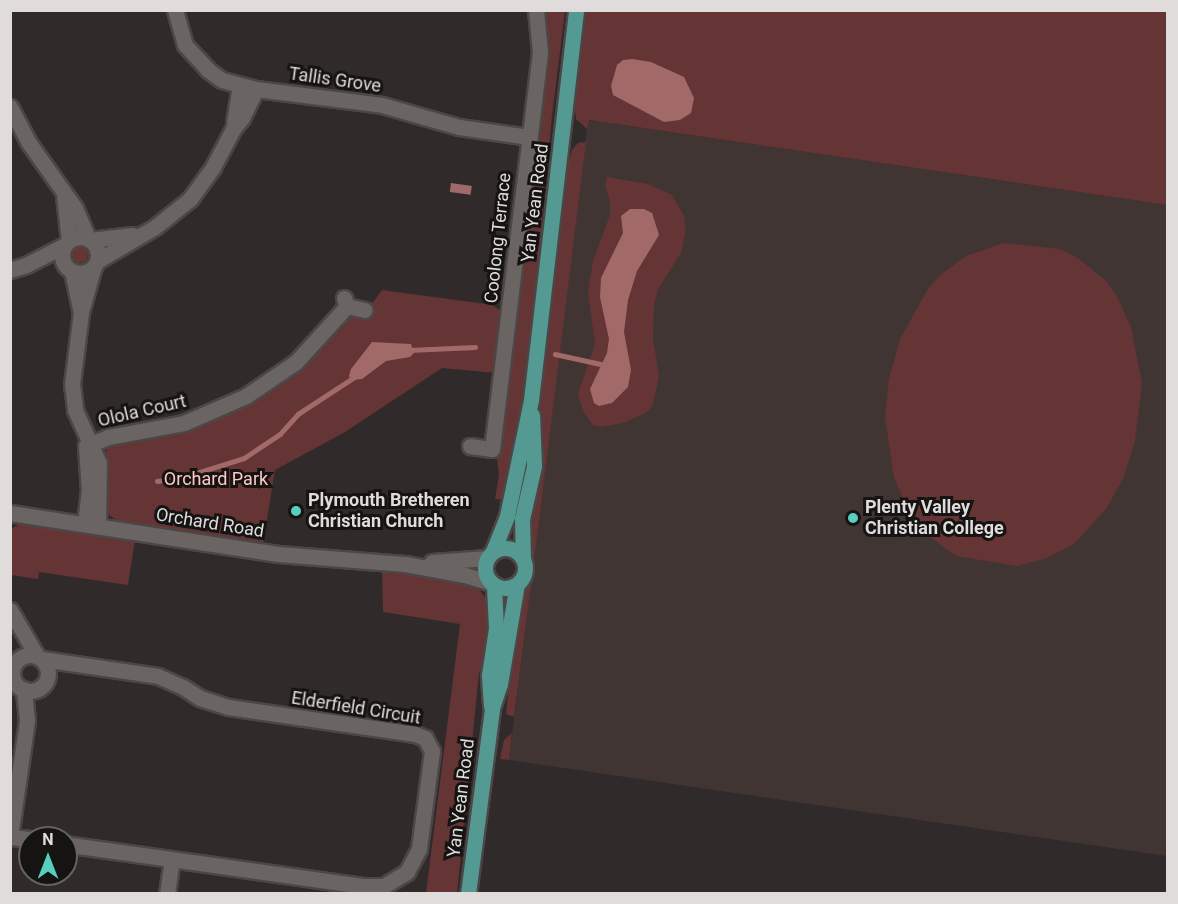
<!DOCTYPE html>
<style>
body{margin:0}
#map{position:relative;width:1178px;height:904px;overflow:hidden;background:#302a2a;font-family:Roboto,sans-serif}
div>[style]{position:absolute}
.built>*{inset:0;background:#413534}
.green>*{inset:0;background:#653434}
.round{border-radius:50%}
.water>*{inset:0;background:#a16a69;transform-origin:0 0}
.stream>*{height:4.5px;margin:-2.25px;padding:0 2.25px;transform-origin:2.25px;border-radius:2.25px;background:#a16a69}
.roads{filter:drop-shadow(2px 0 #4c4746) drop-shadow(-2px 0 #4c4746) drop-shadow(0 2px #4c4746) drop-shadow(0 -2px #4c4746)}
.minor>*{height:15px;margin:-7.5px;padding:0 7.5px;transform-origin:7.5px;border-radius:7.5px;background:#6a6463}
.minor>.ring{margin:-7.5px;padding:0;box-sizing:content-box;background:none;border:15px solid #6a6463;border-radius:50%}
.major>*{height:15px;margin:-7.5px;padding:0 7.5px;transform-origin:7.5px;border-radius:7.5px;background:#549a92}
.major>.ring{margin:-7.5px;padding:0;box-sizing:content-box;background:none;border:15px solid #549a92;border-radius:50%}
.dots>*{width:16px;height:16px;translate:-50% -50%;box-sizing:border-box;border:3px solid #161313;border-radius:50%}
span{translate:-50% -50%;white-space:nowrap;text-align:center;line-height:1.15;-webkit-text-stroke:6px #161313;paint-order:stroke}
.street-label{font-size:18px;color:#dfdcdb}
.park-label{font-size:18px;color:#fdc8c6}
.poi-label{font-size:18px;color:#dfdcdb;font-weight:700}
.left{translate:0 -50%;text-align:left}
.frame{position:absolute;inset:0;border:12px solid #dfdcdb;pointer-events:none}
.north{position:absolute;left:18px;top:826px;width:60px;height:60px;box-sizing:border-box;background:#161313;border:2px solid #666363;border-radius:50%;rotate:0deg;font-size:16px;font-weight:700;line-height:24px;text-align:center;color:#dfdcdb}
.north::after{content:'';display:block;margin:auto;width:21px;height:27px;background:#57cec2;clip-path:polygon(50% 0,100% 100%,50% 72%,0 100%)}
</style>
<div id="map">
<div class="built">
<div style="clip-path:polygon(588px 120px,1167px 205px,1167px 856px,509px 760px)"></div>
</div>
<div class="green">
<div style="clip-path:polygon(542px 11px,565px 11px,552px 116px,535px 296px,521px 407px,506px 500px,495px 499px,499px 475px,497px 458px,545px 52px)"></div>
<div style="clip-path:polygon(584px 11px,1167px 11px,1167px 205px,589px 120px,587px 129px,576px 119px,574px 103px)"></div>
<div style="clip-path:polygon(586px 142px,534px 561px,526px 545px,540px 397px,566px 171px,572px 150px,578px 143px)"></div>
<div style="clip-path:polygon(607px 177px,648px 184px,672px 195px,684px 216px,686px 231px,681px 253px,658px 289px,654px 305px,653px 339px,659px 376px,653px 405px,646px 413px,623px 423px,600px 427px,593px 425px,583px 411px,578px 394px,595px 344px,588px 292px,593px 261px,610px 215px,610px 201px,605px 185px)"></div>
<div style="clip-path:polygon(1004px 243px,1060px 249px,1078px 258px,1106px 281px,1116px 295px,1131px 327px,1142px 383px,1135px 441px,1123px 479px,1106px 509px,1074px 544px,1047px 558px,1017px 566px,956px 556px,923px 532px,907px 508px,894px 477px,885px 417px,889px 379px,900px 339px,928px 289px,940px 275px,966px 256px)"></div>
<div class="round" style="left:72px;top:247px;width:16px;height:16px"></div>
<div style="clip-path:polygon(382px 290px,493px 305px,503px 313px,496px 373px,442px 368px,345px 432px,275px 470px,263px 544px,118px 521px,109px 515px,106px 506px,104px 454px,112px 443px,150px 437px,197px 425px,249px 402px,295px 370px,345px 319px,372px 313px,371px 305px)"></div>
<div style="clip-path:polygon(21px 523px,135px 539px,128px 585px,39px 572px,38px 579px,11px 575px,11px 529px)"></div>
<div style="clip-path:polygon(382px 569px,416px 573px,476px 585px,489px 603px,485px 659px,479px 673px,457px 893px,426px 893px,460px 624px,383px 612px)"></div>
<div style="clip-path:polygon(531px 585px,514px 717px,506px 714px,512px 655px,523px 591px)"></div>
<div style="clip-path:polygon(512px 733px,509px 760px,500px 759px,504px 740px)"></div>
</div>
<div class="water">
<div style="clip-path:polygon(632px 59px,651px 62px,684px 77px,694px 98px,691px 113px,680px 120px,664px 122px,613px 95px,611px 86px,617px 65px,623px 60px)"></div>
<div style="left:451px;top:183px;width:21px;height:9px;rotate:8deg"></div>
<div style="clip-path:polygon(630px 209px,644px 209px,652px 213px,659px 235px,637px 271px,628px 300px,624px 332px,631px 370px,628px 387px,612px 403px,599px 406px,594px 403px,590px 389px,607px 353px,609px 339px,600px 297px,601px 278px,623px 233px,621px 216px)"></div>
<div style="clip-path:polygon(372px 342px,411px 344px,414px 353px,410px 357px,386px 361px,362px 379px,351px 380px,349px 376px,351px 369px)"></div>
</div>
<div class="stream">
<div style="left:409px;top:350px;width:66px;rotate:-2.6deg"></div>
<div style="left:555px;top:354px;width:51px;rotate:12.4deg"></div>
<div style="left:157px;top:481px;width:27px;rotate:-8deg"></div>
<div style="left:184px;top:477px;width:63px;rotate:-17.6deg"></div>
<div style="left:244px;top:458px;width:43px;rotate:-33.7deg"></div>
<div style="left:280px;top:434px;width:27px;rotate:-48deg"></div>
<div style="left:298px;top:414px;width:69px;rotate:-33.2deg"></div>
</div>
<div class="roads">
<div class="minor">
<div style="left:175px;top:10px;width:36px;rotate:74deg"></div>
<div style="left:185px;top:45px;width:34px;rotate:47deg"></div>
<div style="left:208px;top:70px;width:17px;rotate:36deg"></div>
<div style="left:222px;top:80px;width:35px;rotate:15deg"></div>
<div style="left:256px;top:89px;width:127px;rotate:7.2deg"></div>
<div style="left:382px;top:105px;width:80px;rotate:15.9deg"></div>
<div style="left:459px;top:127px;width:71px;rotate:8.1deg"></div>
<div style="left:10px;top:107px;width:41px;rotate:62.2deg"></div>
<div style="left:29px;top:143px;width:80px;rotate:54.7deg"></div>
<div style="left:75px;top:208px;width:34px;rotate:67deg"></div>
<div style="left:234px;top:123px;width:38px;rotate:-81deg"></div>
<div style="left:64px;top:196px;width:45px;rotate:83.7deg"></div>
<div class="ring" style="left:62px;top:237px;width:21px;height:21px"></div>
<div style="left:90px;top:240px;width:43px;rotate:-6.6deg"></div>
<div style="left:97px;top:261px;width:67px;rotate:-30.4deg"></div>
<div style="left:155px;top:227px;width:45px;rotate:-38.7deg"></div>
<div style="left:190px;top:199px;width:39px;rotate:-54deg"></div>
<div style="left:213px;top:167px;width:43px;rotate:-62.2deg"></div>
<div style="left:233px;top:129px;width:14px;rotate:-51deg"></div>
<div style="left:242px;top:118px;width:32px;rotate:-64deg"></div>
<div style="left:94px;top:266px;width:48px;rotate:105.8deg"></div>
<div style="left:81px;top:312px;width:73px;rotate:97.1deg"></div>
<div style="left:72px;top:384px;width:26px;rotate:83deg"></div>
<div style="left:75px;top:410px;width:58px;rotate:65.6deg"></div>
<div style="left:99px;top:463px;width:62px;rotate:90.9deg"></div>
<div style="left:10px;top:270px;width:17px;rotate:-17deg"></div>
<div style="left:26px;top:265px;width:44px;rotate:-27.1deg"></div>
<div style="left:72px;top:271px;width:39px;rotate:78deg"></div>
<div style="left:344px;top:298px;width:9px;rotate:69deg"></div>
<div style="left:347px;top:306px;width:18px;rotate:13deg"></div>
<div style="left:86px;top:446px;width:24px;rotate:-22deg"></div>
<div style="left:108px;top:437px;width:77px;rotate:-10.4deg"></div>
<div style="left:184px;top:423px;width:68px;rotate:-23.5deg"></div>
<div style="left:246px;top:396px;width:60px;rotate:-34.2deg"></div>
<div style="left:296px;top:362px;width:76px;rotate:-47.7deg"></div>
<div style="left:470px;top:446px;width:22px;rotate:8deg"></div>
<div style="left:492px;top:449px;width:399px;rotate:-83.1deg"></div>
<div style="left:540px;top:53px;width:43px;rotate:-95.3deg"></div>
<div style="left:10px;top:513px;width:271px;rotate:8.7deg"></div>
<div style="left:278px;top:554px;width:127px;rotate:4.5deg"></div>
<div style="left:405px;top:564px;width:61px;rotate:10.4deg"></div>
<div style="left:465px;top:575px;width:27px;rotate:17deg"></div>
<div style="left:85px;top:523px;width:32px;rotate:-83deg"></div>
<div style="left:89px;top:491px;width:45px;rotate:-93.8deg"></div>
<div style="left:432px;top:562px;width:55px;rotate:-4.2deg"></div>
<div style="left:10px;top:610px;width:53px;rotate:59.6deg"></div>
<div class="ring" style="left:12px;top:655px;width:21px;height:21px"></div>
<div style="left:42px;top:659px;width:117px;rotate:8.3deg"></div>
<div style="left:158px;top:676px;width:27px;rotate:24deg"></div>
<div style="left:183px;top:687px;width:20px;rotate:33deg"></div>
<div style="left:200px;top:698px;width:29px;rotate:18deg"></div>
<div style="left:228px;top:707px;width:189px;rotate:8.2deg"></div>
<div style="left:415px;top:734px;width:11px;rotate:22deg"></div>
<div style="left:425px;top:738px;width:15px;rotate:62deg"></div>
<div style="left:432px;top:751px;width:99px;rotate:97.6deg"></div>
<div style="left:419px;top:849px;width:26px;rotate:118deg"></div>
<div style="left:407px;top:872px;width:27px;rotate:149deg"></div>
<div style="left:384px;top:886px;width:21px;rotate:180deg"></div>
<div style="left:363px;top:886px;width:300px;rotate:-172deg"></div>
<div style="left:10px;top:837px;width:118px;rotate:-81.7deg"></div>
<div style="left:27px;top:720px;width:31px;rotate:-96deg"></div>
<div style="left:11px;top:837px;width:19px;rotate:6deg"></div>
<div style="left:167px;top:894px;width:34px;rotate:-82deg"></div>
</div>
<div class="major">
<div class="ring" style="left:485px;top:548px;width:25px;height:25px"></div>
<div style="left:493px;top:551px;width:38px;rotate:-68deg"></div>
<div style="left:507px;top:516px;width:118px;rotate:-78.3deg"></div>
<div style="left:531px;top:400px;width:393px;rotate:-83.4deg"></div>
<div style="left:523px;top:559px;width:40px;rotate:-91.4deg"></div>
<div style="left:522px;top:519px;width:54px;rotate:-77.2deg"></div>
<div style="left:534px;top:466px;width:51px;rotate:-92.2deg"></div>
<div style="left:491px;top:706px;width:31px;rotate:-94deg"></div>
<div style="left:489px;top:675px;width:48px;rotate:-81.5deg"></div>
<div style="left:496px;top:628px;width:43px;rotate:-92.7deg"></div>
<div style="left:468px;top:894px;width:188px;rotate:-82.6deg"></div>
<div style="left:492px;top:708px;width:25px;rotate:-72deg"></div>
<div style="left:500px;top:684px;width:101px;rotate:-80.4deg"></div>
</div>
</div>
<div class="dots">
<div style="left:296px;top:511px;background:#57cec2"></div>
<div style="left:853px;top:518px;background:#57cec2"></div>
</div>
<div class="street-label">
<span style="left:335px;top:80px;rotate:8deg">Tallis Grove</span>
<span style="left:535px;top:203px;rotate:-83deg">Yan Yean Road</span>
<span style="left:498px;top:238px;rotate:-84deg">Coolong Terrace</span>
<span style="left:142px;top:411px;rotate:-13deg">Olola Court</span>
<span style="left:210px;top:523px;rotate:9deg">Orchard Road</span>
<span style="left:356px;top:708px;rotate:9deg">Elderfield Circuit</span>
<span style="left:461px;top:798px;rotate:-83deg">Yan Yean Road</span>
</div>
<div class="park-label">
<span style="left:216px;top:479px">Orchard Park</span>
</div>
<div class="poi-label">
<span class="left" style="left:308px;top:511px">Plymouth Bretheren<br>Christian Church</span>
<span class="left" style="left:865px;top:518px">Plenty Valley<br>Christian College</span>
</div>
<div class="frame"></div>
<div class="north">N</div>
</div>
